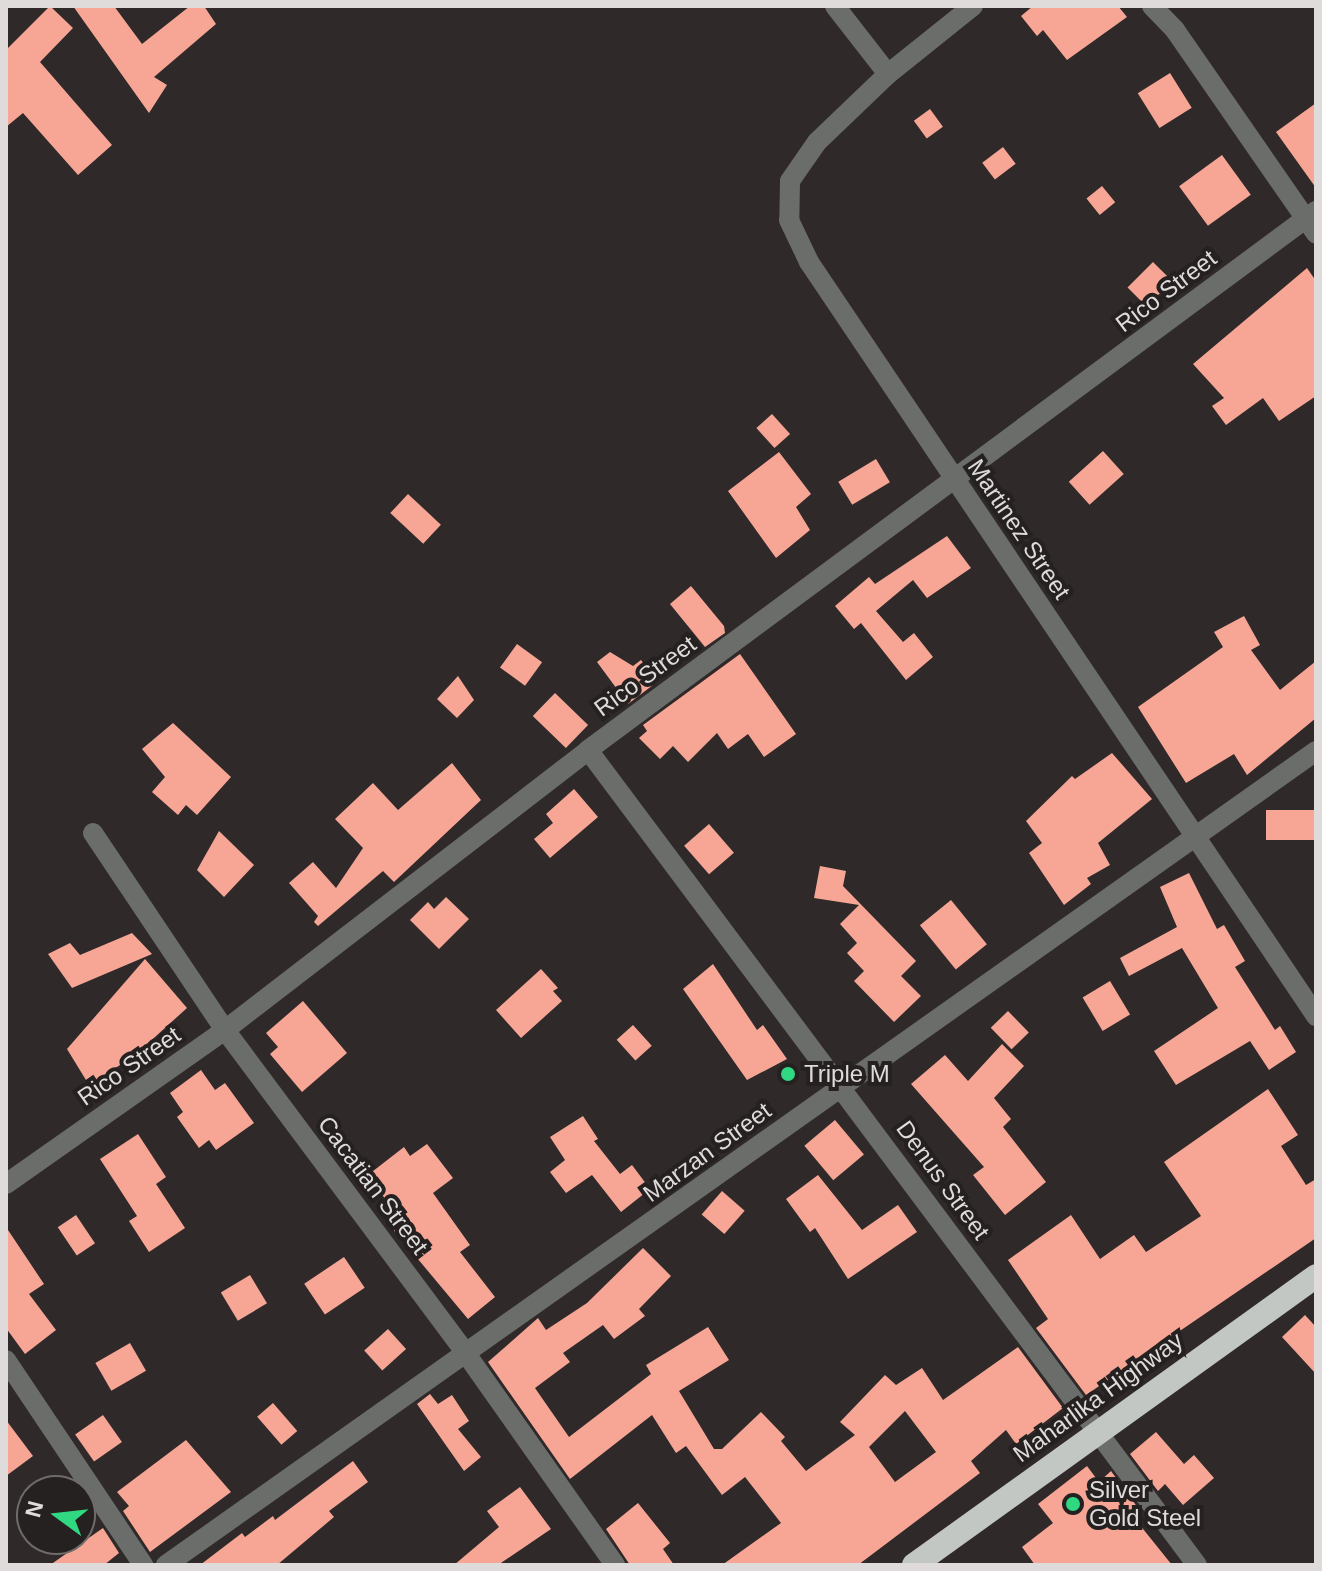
<!DOCTYPE html>
<style>
body{margin:0}
#map{position:relative;width:1322px;height:1571px;overflow:hidden;background:#2f2a29;font-family:Helvetica,sans-serif}
div>[style]{position:absolute}
.building>*{inset:0;background:#f7a696;transform-origin:0 0}
.minor>*{height:20px;margin:-10px;padding:0 10px;transform-origin:10px;border-radius:10px;background:#6b6d6b}
.highway>*{height:24px;margin:-12px;padding:0 12px;transform-origin:12px;border-radius:12px;background:#c2c7c4}
.dots>*{width:22px;height:22px;translate:-50% -50%;box-sizing:border-box;border:4px solid #252120;border-radius:50%}
span{translate:-50% -50%;white-space:nowrap;text-align:center;line-height:1.15;-webkit-text-stroke:8px #252120;paint-order:stroke}
.street-label{font-size:24px;color:#dedbda}
.poi-label{font-size:24px;color:#dedbda}
.left{translate:0 -50%;text-align:left}
.frame{position:absolute;inset:0;border:8px solid #dedbda;pointer-events:none}
.north{position:absolute;left:16px;top:1475px;width:80px;height:80px;box-sizing:border-box;background:#252120;border:2px solid #6f6b6a;border-radius:50%;rotate:285deg;font-size:22px;font-weight:700;line-height:32px;text-align:center;color:#dedbda}
.north::after{content:'';display:block;margin:auto;width:28px;height:36px;background:#31d882;clip-path:polygon(50% 0,100% 100%,50% 72%,0 100%)}
</style>
<div id="map">
<div class="building">
<div style="clip-path:polygon(50px 6px,73px 28px,40px 62px,112px 145px,78px 175px,23px 113px,6px 127px,6px 50px)"></div>
<div style="clip-path:polygon(73px 6px,114px 6px,142px 44px,190px 6px,204px 6px,216px 24px,154px 77px,167px 85px,149px 113px)"></div>
<div style="clip-path:polygon(1033px 6px,1118px 6px,1127px 17px,1067px 60px,1043px 30px,1037px 36px,1021px 16px)"></div>
<div style="left:1170px;top:73px;width:41px;height:38px;rotate:58deg"></div>
<div style="clip-path:polygon(1316px 103px,1316px 188px,1276px 132px)"></div>
<div style="left:930px;top:109px;width:22px;height:20px;rotate:54deg"></div>
<div style="left:1003px;top:147px;width:21px;height:26px;rotate:53deg"></div>
<div style="left:1222px;top:155px;width:49px;height:53px;rotate:54deg"></div>
<div style="left:1102px;top:186px;width:21px;height:20px;rotate:51deg"></div>
<div style="left:1153px;top:262px;width:27px;height:36px;rotate:45deg"></div>
<div style="clip-path:polygon(1307px 268px,1316px 281px,1316px 396px,1279px 421px,1263px 398px,1226px 425px,1212px 406px,1224px 398px,1193px 364px)"></div>
<div style="left:772px;top:414px;width:27px;height:21px;rotate:48deg"></div>
<div style="left:1103px;top:451px;width:31px;height:46px;rotate:48deg"></div>
<div style="clip-path:polygon(779px 452px,811px 494px,796px 507px,810px 530px,776px 558px,728px 491px)"></div>
<div style="left:876px;top:459px;width:27px;height:44px;rotate:59deg"></div>
<div style="left:408px;top:494px;width:45px;height:26px;rotate:43deg"></div>
<div style="clip-path:polygon(947px 536px,971px 568px,927px 598px,913px 580px,876px 611px,903px 642px,914px 633px,933px 657px,906px 680px,861px 623px,854px 629px,835px 606px,869px 577px,875px 584px)"></div>
<div style="clip-path:polygon(691px 586px,724px 626px,725px 633px,705px 647px,670px 604px)"></div>
<div style="clip-path:polygon(1244px 616px,1260px 645px,1251px 650px,1280px 690px,1316px 661px,1316px 718px,1247px 775px,1234px 754px,1186px 783px,1138px 707px,1223px 647px,1214px 632px)"></div>
<div style="left:517px;top:644px;width:31px;height:29px;rotate:36deg"></div>
<div style="clip-path:polygon(610px 652px,633px 666px,641px 660px,657px 682px,628px 704px,597px 662px)"></div>
<div style="clip-path:polygon(740px 654px,796px 734px,764px 757px,748px 734px,728px 749px,717px 733px,688px 762px,673px 746px,660px 759px,639px 738px,647px 731px,643px 725px)"></div>
<div style="clip-path:polygon(458px 676px,474px 700px,457px 718px,437px 699px)"></div>
<div style="left:555px;top:693px;width:46px;height:32px;rotate:44deg"></div>
<div style="clip-path:polygon(173px 723px,231px 777px,197px 815px,186px 805px,178px 815px,152px 792px,165px 777px,142px 749px)"></div>
<div style="clip-path:polygon(1112px 753px,1152px 799px,1098px 843px,1110px 865px,1087px 878px,1091px 884px,1064px 905px,1029px 853px,1042px 843px,1026px 821px,1072px 776px,1075px 779px)"></div>
<div style="clip-path:polygon(452px 763px,481px 800px,394px 882px,383px 871px,318px 926px,314px 922px,318px 916px,289px 883px,313px 862px,336px 888px,363px 848px,335px 819px,373px 783px,398px 810px)"></div>
<div style="clip-path:polygon(574px 789px,598px 817px,550px 858px,534px 839px,553px 823px,546px 814px)"></div>
<div style="left:1316px;top:810px;width:30px;height:50px;rotate:90deg"></div>
<div style="left:709px;top:824px;width:38px;height:33px;rotate:49deg"></div>
<div style="clip-path:polygon(219px 831px,254px 865px,224px 897px,197px 870px)"></div>
<div style="clip-path:polygon(820px 866px,846px 871px,843px 886px,916px 961px,901px 976px,921px 996px,894px 1022px,854px 981px,864px 971px,847px 953px,857px 943px,840px 924px,859px 905px,814px 898px)"></div>
<div style="clip-path:polygon(1189px 873px,1217px 929px,1224px 925px,1245px 961px,1235px 967px,1275px 1030px,1280px 1026px,1296px 1052px,1269px 1070px,1250px 1041px,1176px 1085px,1154px 1051px,1218px 1008px,1182px 948px,1129px 976px,1120px 958px,1177px 927px,1160px 887px)"></div>
<div style="clip-path:polygon(446px 897px,469px 919px,439px 949px,410px 920px,428px 902px,434px 909px)"></div>
<div style="left:951px;top:900px;width:57px;height:40px;rotate:51deg"></div>
<div style="clip-path:polygon(132px 933px,152px 954px,72px 988px,48px 954px,70px 943px,80px 955px)"></div>
<div style="clip-path:polygon(145px 959px,187px 1008px,134px 1056px,89px 1085px,67px 1049px)"></div>
<div style="clip-path:polygon(713px 964px,757px 1030px,763px 1025px,787px 1059px,747px 1080px,683px 989px)"></div>
<div style="clip-path:polygon(541px 969px,558px 988px,553px 991px,562px 1001px,521px 1038px,496px 1010px)"></div>
<div style="left:1110px;top:981px;width:39px;height:32px;rotate:59deg"></div>
<div style="clip-path:polygon(303px 1001px,347px 1053px,302px 1092px,270px 1054px,278px 1047px,266px 1033px)"></div>
<div style="left:1008px;top:1011px;width:30px;height:24px;rotate:46deg"></div>
<div style="left:633px;top:1025px;width:28px;height:22px;rotate:48deg"></div>
<div style="clip-path:polygon(1002px 1044px,1024px 1066px,994px 1098px,1011px 1119px,1003px 1127px,1046px 1182px,1005px 1215px,973px 1175px,984px 1167px,911px 1084px,945px 1055px,968px 1081px)"></div>
<div style="clip-path:polygon(201px 1070px,215px 1090px,225px 1083px,254px 1123px,216px 1150px,209px 1140px,199px 1148px,177px 1117px,183px 1112px,170px 1093px)"></div>
<div style="clip-path:polygon(1268px 1089px,1298px 1135px,1281px 1146px,1306px 1185px,1316px 1179px,1316px 1238px,1086px 1395px,1036px 1328px,1048px 1319px,1008px 1260px,1071px 1215px,1100px 1259px,1134px 1235px,1146px 1252px,1201px 1216px,1164px 1162px)"></div>
<div style="clip-path:polygon(583px 1116px,598px 1139px,594px 1141px,620px 1174px,632px 1165px,650px 1189px,621px 1212px,592px 1175px,566px 1193px,550px 1172px,565px 1160px,550px 1137px)"></div>
<div style="left:835px;top:1120px;width:45px;height:40px;rotate:50deg"></div>
<div style="clip-path:polygon(138px 1134px,166px 1177px,156px 1184px,185px 1228px,149px 1252px,129px 1221px,137px 1216px,100px 1159px)"></div>
<div style="clip-path:polygon(427px 1144px,453px 1178px,433px 1193px,470px 1245px,460px 1252px,495px 1297px,468px 1319px,392px 1228px,401px 1221px,368px 1175px,404px 1147px,410px 1156px)"></div>
<div style="clip-path:polygon(818px 1175px,862px 1230px,898px 1205px,917px 1232px,848px 1279px,815px 1228px,810px 1232px,786px 1199px)"></div>
<div style="left:722px;top:1191px;width:30px;height:31px;rotate:41deg"></div>
<div style="left:76px;top:1215px;width:34px;height:22px;rotate:56deg"></div>
<div style="clip-path:polygon(6px 1227px,44px 1284px,29px 1294px,56px 1330px,25px 1354px,6px 1328px)"></div>
<div style="clip-path:polygon(evenodd,643px 1248px,671px 1276px,639px 1309px,645px 1316px,614px 1339px,603px 1325px,563px 1353px,570px 1362px,535px 1388px,569px 1437px,651px 1374px,646px 1365px,708px 1327px,729px 1360px,679px 1391px,714px 1449px,722px 1449px,761px 1412px,785px 1437px,781px 1441px,806px 1471px,855px 1435px,840px 1422px,885px 1375px,896px 1385px,922px 1368px,943px 1400px,1018px 1347px,1063px 1408px,1016px 1444px,1006px 1430px,971px 1461px,980px 1473px,858px 1565px,722px 1565px,781px 1523px,745px 1477px,722px 1495px,686px 1446px,676px 1453px,652px 1415px,570px 1479px,488px 1362px,538px 1318px,546px 1330px,587px 1303px,643px 1248px,905px 1411px,936px 1452px,895px 1482px,869px 1447px,905px 1411px)"></div>
<div style="left:344px;top:1257px;width:37px;height:48px;rotate:56deg"></div>
<div style="left:250px;top:1275px;width:33px;height:34px;rotate:59deg"></div>
<div style="clip-path:polygon(1305px 1315px,1316px 1327px,1316px 1374px,1282px 1337px)"></div>
<div style="left:388px;top:1329px;width:27px;height:32px;rotate:48deg"></div>
<div style="left:130px;top:1343px;width:32px;height:40px;rotate:60deg"></div>
<div style="clip-path:polygon(430px 1394px,438px 1404px,452px 1395px,469px 1421px,458px 1429px,481px 1457px,464px 1471px,417px 1404px)"></div>
<div style="left:273px;top:1403px;width:37px;height:21px;rotate:49deg"></div>
<div style="left:103px;top:1415px;width:33px;height:34px;rotate:55deg"></div>
<div style="clip-path:polygon(6px 1420px,33px 1456px,6px 1476px)"></div>
<div style="clip-path:polygon(1156px 1432px,1184px 1464px,1194px 1455px,1214px 1478px,1183px 1505px,1165px 1484px,1158px 1491px,1130px 1454px)"></div>
<div style="clip-path:polygon(186px 1440px,231px 1492px,150px 1552px,123px 1511px,129px 1506px,117px 1492px)"></div>
<div style="clip-path:polygon(353px 1461px,368px 1482px,329px 1511px,334px 1517px,277px 1565px,200px 1565px,242px 1533px,245px 1537px,273px 1516px,275px 1520px)"></div>
<div style="clip-path:polygon(1087px 1466px,1099px 1482px,1111px 1471px,1138px 1508px,1131px 1514px,1172px 1565px,1035px 1565px,1022px 1547px,1053px 1523px,1038px 1504px)"></div>
<div style="clip-path:polygon(520px 1487px,551px 1529px,498px 1565px,454px 1565px,499px 1527px,487px 1511px)"></div>
<div style="clip-path:polygon(638px 1503px,670px 1543px,663px 1549px,674px 1565px,630px 1565px,606px 1529px)"></div>
<div style="clip-path:polygon(103px 1528px,119px 1553px,104px 1565px,50px 1565px)"></div>
</div>
<div class="minor">
<div style="left:835px;top:6px;width:86px;rotate:52.1deg"></div>
<div style="left:973px;top:6px;width:109px;rotate:141.3deg"></div>
<div style="left:888px;top:74px;width:98px;rotate:136.2deg"></div>
<div style="left:817px;top:142px;width:47px;rotate:124.7deg"></div>
<div style="left:790px;top:181px;width:39px;rotate:91deg"></div>
<div style="left:789px;top:220px;width:47px;rotate:64.5deg"></div>
<div style="left:809px;top:262px;width:909px;rotate:56.08deg"></div>
<div style="left:1152px;top:6px;width:33px;rotate:46deg"></div>
<div style="left:1175px;top:30px;width:248px;rotate:55.3deg"></div>
<div style="left:588px;top:750px;width:1017px;rotate:53.23deg"></div>
<div style="left:93px;top:833px;width:237px;rotate:56.2deg"></div>
<div style="left:225px;top:1030px;width:405px;rotate:53.3deg"></div>
<div style="left:467px;top:1355px;width:257px;rotate:54.8deg"></div>
<div style="left:6px;top:1184px;width:268px;rotate:-35.1deg"></div>
<div style="left:225px;top:1030px;width:458px;rotate:-37.6deg"></div>
<div style="left:588px;top:750px;width:906px;rotate:-36.52deg"></div>
<div style="left:6px;top:1360px;width:247px;rotate:56.2deg"></div>
<div style="left:166px;top:1565px;width:1409px;rotate:-35.29deg"></div>
</div>
<div class="highway">
<div style="left:914px;top:1565px;width:495px;rotate:-35.7deg"></div>
</div>
<div class="dots">
<div style="left:788px;top:1074px;background:#31d882"></div>
<div style="left:1073px;top:1504px;background:#31d882"></div>
</div>
<div class="street-label">
<span style="left:1166px;top:291px;rotate:-37deg">Rico Street</span>
<span style="left:1019px;top:529px;rotate:56deg">Martinez Street</span>
<span style="left:645px;top:676px;rotate:-36deg">Rico Street</span>
<span style="left:129px;top:1066px;rotate:-35deg">Rico Street</span>
<span style="left:707px;top:1152px;rotate:-36deg">Marzan Street</span>
<span style="left:943px;top:1180px;rotate:54deg">Denus Street</span>
<span style="left:373px;top:1185px;rotate:53deg">Cacatian Street</span>
<span style="left:1098px;top:1397px;rotate:-36deg">Maharlika Highway</span>
</div>
<div class="poi-label">
<span class="left" style="left:804px;top:1074px">Triple M</span>
<span class="left" style="left:1089px;top:1504px">Silver<br>Gold Steel</span>
</div>
<div class="frame"></div>
<div class="north">N</div>
</div>
